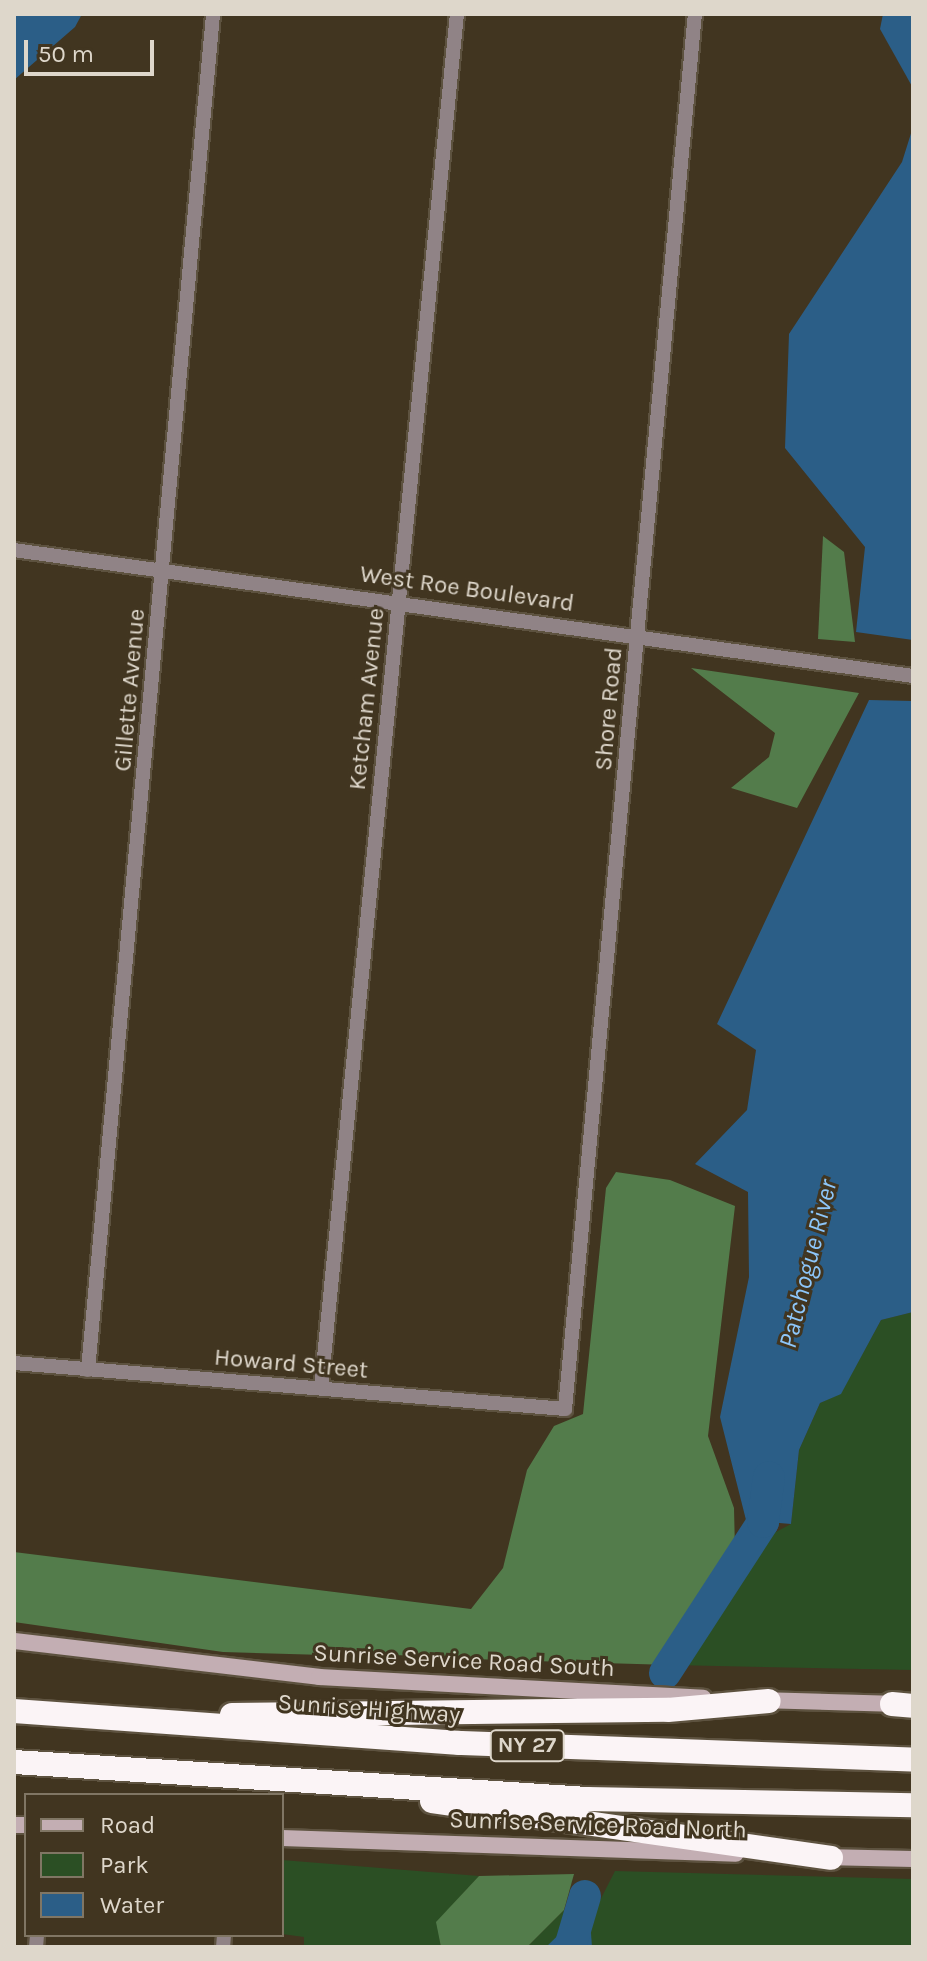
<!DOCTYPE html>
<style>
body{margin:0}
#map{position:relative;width:927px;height:1961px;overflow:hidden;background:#413520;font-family:Karla,sans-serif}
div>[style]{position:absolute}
.green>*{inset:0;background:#2b4f24}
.forest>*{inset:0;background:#537c4b}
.water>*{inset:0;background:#2b5e87}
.river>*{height:32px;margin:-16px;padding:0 16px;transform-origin:16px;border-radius:16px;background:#2b5e87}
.roads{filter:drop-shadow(2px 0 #5d523f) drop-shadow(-2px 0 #5d523f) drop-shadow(0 2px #5d523f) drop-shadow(0 -2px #5d523f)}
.minor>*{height:14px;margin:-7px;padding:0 7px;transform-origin:7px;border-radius:7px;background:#908386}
.secondary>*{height:16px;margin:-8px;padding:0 8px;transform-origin:8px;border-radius:8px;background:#c3aeb3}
.motorway>*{height:24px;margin:-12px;padding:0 12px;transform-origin:12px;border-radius:12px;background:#fbf4f6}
span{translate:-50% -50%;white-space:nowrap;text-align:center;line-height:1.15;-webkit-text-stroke:6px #413520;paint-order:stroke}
.shield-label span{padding:2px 6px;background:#413520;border:2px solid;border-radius:6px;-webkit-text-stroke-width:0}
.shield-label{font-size:22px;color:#ded7cb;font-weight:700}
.street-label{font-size:24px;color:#ded7cb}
.water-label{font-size:26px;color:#8dc6f9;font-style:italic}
.frame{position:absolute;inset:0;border:16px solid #ded7cb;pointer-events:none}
.legend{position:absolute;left:24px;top:1793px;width:260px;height:144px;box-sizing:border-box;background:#413520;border:2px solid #807664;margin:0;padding:10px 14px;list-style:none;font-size:24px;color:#ded7cb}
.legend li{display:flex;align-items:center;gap:16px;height:40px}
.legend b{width:40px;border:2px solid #807664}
.scale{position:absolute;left:24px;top:40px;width:130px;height:36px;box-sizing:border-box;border:4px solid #ded7cb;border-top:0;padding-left:10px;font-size:24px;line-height:28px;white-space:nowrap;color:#ded7cb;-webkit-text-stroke:6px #413520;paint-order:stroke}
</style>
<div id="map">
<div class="green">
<div style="clip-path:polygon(913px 1312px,913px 1670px,671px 1665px,752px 1567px,772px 1534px,791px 1524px,799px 1450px,820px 1403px,841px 1393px,881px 1320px)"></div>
<div style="clip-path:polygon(282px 1860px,479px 1876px,437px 1922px,441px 1947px,304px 1947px,304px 1937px,282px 1934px)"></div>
<div style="clip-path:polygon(615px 1871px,913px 1879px,913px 1947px,527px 1947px,564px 1910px,590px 1920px)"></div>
</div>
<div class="forest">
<div style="clip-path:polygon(823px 536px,844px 552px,855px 642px,818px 639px)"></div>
<div style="clip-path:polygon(691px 668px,859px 693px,797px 808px,731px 788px,769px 757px,775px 733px)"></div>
<div style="clip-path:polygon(616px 1172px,670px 1180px,735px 1206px,708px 1436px,734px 1508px,735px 1550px,692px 1607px,671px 1665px,223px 1652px,14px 1622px,14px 1552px,471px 1609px,503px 1568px,527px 1470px,554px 1426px,583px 1414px,606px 1188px)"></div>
<div style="clip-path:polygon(574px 1874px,564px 1910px,527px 1947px,441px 1947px,436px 1922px,479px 1876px)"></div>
</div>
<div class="water">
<div style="clip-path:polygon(14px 14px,82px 14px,75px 27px,14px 80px)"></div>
<div style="clip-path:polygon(883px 14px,913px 14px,913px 88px,880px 29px)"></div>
<div style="clip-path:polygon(913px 127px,913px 640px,856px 632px,865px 547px,785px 448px,789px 334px,902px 162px)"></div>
<div style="clip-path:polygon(869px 700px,913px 701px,913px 1312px,881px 1320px,841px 1394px,820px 1403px,799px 1450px,791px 1524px,746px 1520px,720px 1417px,749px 1277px,748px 1192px,695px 1164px,747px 1110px,756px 1050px,717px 1024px)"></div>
<div style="clip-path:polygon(579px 1915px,590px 1920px,592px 1947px,546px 1947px)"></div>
</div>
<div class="river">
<div style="left:665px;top:1673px;width:180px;rotate:-57deg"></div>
<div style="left:763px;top:1522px;width:45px;rotate:-82.4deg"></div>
<div style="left:570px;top:1947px;width:53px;rotate:-73.6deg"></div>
</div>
<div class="roads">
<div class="minor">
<div style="left:14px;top:550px;width:908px;rotate:7.98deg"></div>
<div style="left:14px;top:1363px;width:553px;rotate:4.77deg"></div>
<div style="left:565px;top:1409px;width:1401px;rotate:-84.68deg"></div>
<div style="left:88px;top:1370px;width:1362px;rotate:-84.73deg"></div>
<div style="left:321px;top:1388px;width:1381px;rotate:-84.35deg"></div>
<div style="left:36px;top:1947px;width:12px;rotate:-85deg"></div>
<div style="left:223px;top:1947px;width:12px;rotate:-85deg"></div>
</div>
<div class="secondary">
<div style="left:14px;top:1641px;width:307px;rotate:6.7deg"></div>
<div style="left:319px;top:1677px;width:385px;rotate:3.1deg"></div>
<div style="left:759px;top:1700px;width:140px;rotate:1.6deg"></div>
<div style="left:14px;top:1825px;width:12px"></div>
<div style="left:282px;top:1838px;width:454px;rotate:2deg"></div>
<div style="left:823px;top:1857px;width:90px;rotate:1.3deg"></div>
</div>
<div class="motorway">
<div style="left:892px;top:1704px;width:21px;rotate:5deg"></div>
<div style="left:14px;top:1711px;width:447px;rotate:4.1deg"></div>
<div style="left:460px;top:1743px;width:453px;rotate:2.1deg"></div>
<div style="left:232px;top:1715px;width:436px;rotate:-0.7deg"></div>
<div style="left:668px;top:1710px;width:101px;rotate:-5.1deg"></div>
<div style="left:14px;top:1762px;width:574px;rotate:3.69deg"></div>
<div style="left:587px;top:1799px;width:326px;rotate:1.1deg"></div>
<div style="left:432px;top:1801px;width:403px;rotate:8.1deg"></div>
</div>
</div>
<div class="shield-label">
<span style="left:527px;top:1746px">NY 27</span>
</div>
<div class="street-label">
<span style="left:467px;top:589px;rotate:8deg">West Roe Boulevard</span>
<span style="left:130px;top:690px;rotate:-85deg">Gillette Avenue</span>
<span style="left:367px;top:699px;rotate:-84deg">Ketcham Avenue</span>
<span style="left:609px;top:709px;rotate:-85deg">Shore Road</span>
<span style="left:291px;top:1364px;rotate:5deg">Howard Street</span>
<span style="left:464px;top:1661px;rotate:3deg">Sunrise Service Road South</span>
<span style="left:369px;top:1709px;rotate:4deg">Sunrise Highway</span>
<span style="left:598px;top:1825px;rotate:2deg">Sunrise Service Road North</span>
</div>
<div class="water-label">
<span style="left:808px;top:1264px;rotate:-76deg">Patchogue River</span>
</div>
<div class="frame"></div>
<ul class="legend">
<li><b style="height:10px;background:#c3aeb3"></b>Road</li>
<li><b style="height:22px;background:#2b4f24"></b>Park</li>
<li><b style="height:22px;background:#2b5e87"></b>Water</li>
</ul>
<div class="scale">50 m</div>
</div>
